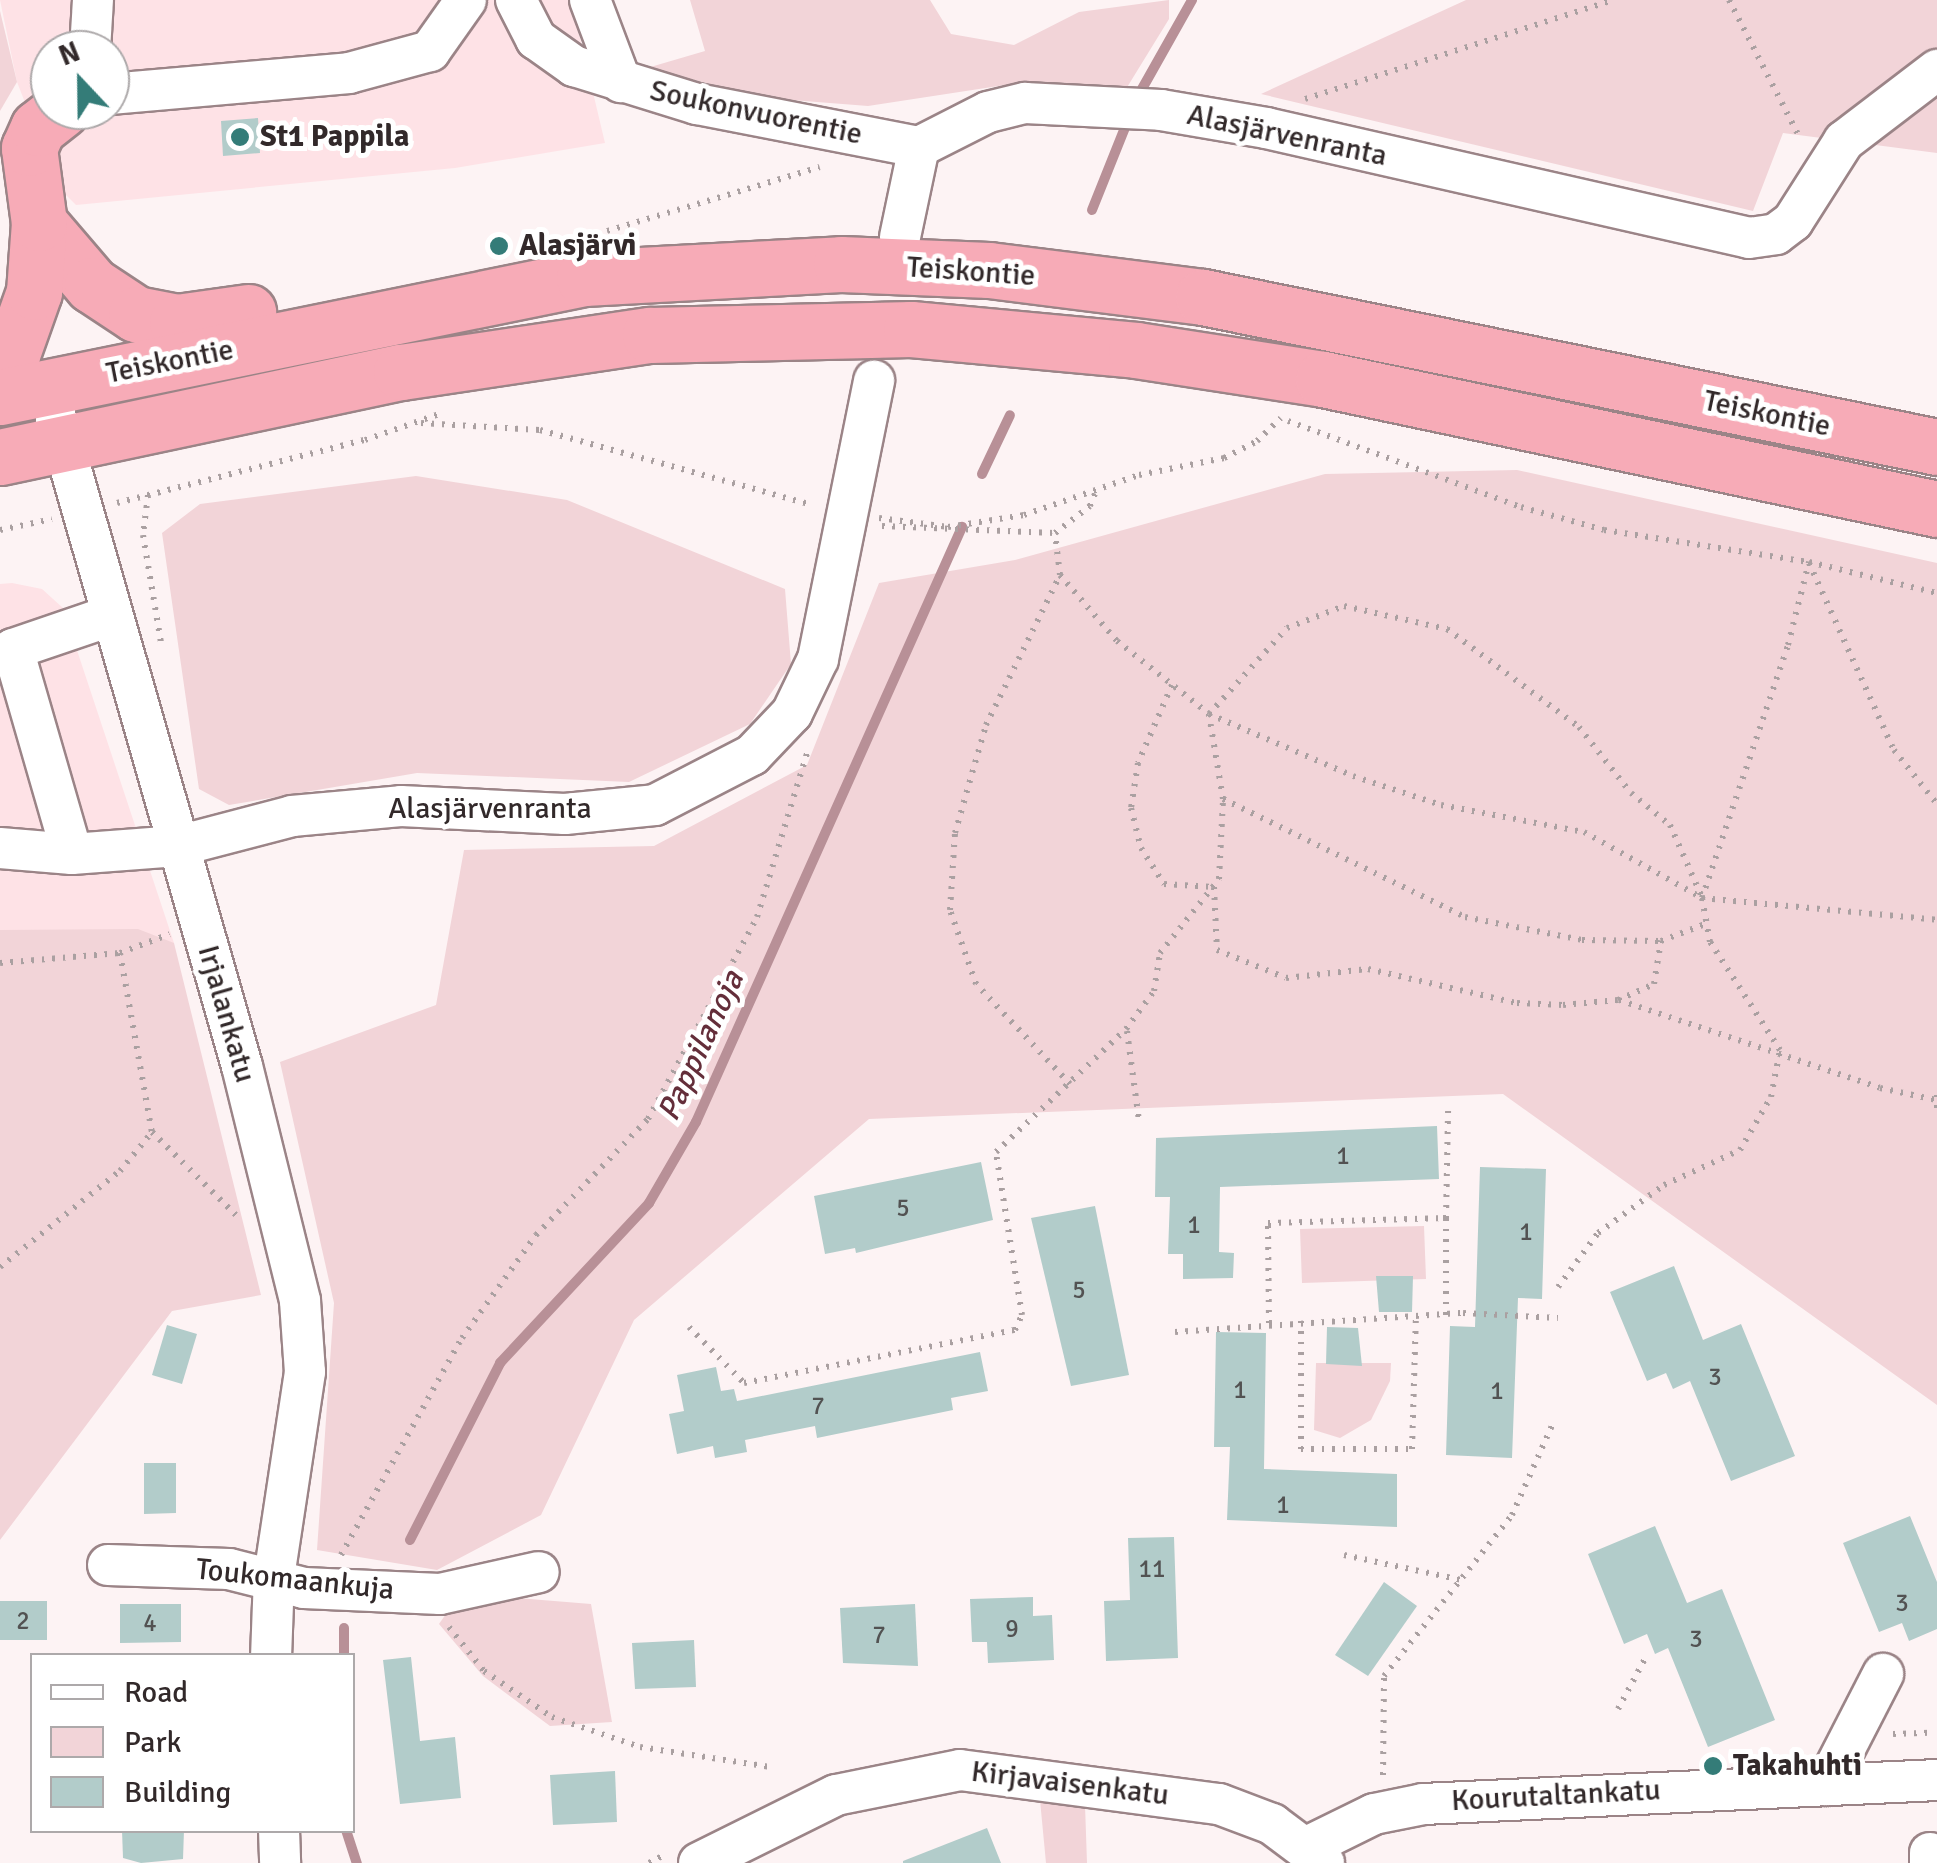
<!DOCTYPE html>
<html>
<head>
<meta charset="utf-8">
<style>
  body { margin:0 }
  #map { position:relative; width:1937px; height:1863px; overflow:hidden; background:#fdf3f4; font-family:Signika,sans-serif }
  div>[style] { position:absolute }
  .built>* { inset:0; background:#fee2e6 }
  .green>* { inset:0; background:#f2d4d8 }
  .stream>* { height:10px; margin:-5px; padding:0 5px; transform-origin:5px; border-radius:5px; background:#b89097 }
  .building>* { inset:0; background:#b2ccca }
  .path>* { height:6px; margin-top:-3px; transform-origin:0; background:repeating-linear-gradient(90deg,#aaa0a1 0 2.5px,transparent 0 10.5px) }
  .roads { filter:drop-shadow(2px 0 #9b8487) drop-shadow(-2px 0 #9b8487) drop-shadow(0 2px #9b8487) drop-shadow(0 -2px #9b8487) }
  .minor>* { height:40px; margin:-20px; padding:0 20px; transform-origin:20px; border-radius:20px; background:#fff }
  .highway>* { height:55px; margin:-27.5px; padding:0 27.5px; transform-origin:27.5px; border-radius:27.5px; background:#f7abb7 }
  .dots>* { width:28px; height:28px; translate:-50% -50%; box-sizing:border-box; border:5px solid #fff; border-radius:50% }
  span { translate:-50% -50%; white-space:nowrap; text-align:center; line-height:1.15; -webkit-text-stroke:10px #fff; paint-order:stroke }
  .number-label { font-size:25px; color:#525252 }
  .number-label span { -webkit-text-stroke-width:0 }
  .street-label { font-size:30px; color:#32292a }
  .poi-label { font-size:30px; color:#32292a; font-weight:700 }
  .left { translate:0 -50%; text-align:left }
  .water-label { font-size:32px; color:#642e3a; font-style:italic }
  .legend { position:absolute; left:30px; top:1653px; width:325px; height:180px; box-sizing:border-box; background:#fff; border:2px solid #ada9aa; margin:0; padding:12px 18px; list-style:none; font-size:30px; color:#32292a }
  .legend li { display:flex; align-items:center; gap:20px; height:50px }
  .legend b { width:50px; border:2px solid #ada9aa }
  .north { position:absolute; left:30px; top:30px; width:100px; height:100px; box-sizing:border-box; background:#fff; border:2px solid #ada9aa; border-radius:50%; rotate:338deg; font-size:28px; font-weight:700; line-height:40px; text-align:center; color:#32292a }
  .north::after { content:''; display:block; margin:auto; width:35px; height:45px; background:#347c78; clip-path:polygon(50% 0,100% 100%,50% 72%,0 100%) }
</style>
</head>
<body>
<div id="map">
  <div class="built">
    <i style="clip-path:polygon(evenodd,0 0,571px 0,605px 143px,455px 168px,76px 205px,58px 187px,17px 82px,0 0,50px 50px,110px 50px,110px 110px,50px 110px,50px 50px)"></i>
    <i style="clip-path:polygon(12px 583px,42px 589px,63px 608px,174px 943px,120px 953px,108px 934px,0 930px,0 584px)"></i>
  </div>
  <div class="green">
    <i style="clip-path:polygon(690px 0,930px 0,951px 34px,1014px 45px,1079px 12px,1169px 0,1169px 19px,1126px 89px,1005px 85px,868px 106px,766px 98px,647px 68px,705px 51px)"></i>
    <i style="clip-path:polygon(1466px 0,1937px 0,1937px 153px,1783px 133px,1753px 211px,1261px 94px)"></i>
    <i style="clip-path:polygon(0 11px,17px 82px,0 111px)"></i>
    <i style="clip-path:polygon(1517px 470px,1937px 563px,1937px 1405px,1503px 1094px,869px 1119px,634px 1320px,541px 1515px,437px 1570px,317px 1550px,334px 1303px,280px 1062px,436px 1005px,464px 850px,654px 846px,807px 765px,879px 583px,1015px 560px,1325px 474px)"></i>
    <i style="clip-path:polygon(416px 476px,567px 500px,785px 589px,791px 664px,750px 724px,629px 782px,417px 773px,229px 805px,199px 789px,162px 533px,200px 504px)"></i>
    <i style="clip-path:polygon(138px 929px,174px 943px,261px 1295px,172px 1311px,0 1540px,0 930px)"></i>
    <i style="clip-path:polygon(1424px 1226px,1426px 1279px,1302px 1283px,1300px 1229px)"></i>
    <i style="clip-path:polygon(1316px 1363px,1391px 1363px,1390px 1381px,1371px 1420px,1340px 1438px,1314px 1430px)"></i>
    <i style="clip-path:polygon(506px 1597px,591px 1604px,612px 1722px,550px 1726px,483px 1676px,439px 1624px,446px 1614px)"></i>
    <i style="clip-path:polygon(1040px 1800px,1085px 1805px,1087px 1863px,1046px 1863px)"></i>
  </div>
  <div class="stream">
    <i style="left:1138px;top:96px;width:110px;rotate:-60.6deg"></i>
    <i style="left:1092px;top:210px;width:92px;rotate:-68.2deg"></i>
    <i style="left:982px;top:474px;width:65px;rotate:-64.6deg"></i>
    <i style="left:410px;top:1540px;width:199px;rotate:-63deg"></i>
    <i style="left:500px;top:1363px;width:219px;rotate:-47deg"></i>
    <i style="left:649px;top:1203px;width:94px;rotate:-59.9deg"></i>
    <i style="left:696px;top:1122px;width:652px;rotate:-65.91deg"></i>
    <i style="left:344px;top:1656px;width:28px;rotate:-90deg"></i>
    <i style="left:346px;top:1830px;width:35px;rotate:72deg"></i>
  </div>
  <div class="building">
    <i style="clip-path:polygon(258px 118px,260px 153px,223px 156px,221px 121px)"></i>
    <i style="clip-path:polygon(1437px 1126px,1439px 1179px,1220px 1187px,1219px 1252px,1234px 1253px,1233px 1278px,1183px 1279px,1183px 1254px,1168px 1254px,1170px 1197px,1155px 1197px,1156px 1138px)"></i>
    <i style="clip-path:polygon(981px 1162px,993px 1220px,856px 1253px,855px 1248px,825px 1254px,814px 1196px)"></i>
    <i style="clip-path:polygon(1480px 1167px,1546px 1169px,1542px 1299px,1518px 1298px,1512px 1458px,1446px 1455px,1450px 1326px,1475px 1327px)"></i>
    <i style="clip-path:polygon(1095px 1206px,1129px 1375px,1071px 1386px,1031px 1218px)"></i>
    <i style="clip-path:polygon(1674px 1266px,1703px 1340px,1741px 1324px,1795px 1456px,1731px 1481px,1690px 1381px,1673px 1389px,1666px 1373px,1647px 1381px,1610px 1292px)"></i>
    <i style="clip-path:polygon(1376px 1276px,1413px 1276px,1412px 1312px,1379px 1312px)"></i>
    <i style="clip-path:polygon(167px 1325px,197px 1334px,182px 1384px,152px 1375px)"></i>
    <i style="clip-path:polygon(1327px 1327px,1358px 1328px,1362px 1366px,1326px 1364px)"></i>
    <i style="clip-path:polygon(1216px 1332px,1266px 1333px,1264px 1469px,1397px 1474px,1397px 1527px,1227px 1520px,1230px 1447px,1214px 1447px)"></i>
    <i style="clip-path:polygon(980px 1352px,988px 1391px,951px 1398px,953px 1410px,817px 1438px,815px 1426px,745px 1440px,747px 1452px,715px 1458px,713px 1446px,677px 1454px,669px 1414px,684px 1411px,677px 1375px,716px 1367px,721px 1391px,734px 1389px,737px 1401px)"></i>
    <i style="clip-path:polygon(144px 1463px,176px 1463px,176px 1513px,144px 1514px)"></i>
    <i style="clip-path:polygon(1910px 1516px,1937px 1582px,1937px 1629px,1909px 1641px,1902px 1623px,1879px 1632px,1843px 1543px)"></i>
    <i style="clip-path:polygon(1655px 1526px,1687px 1603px,1722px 1589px,1775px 1720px,1708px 1747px,1668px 1648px,1655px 1654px,1647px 1634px,1624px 1644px,1588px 1554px)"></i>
    <i style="clip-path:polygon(1174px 1537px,1178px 1658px,1106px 1661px,1104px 1601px,1130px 1600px,1128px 1538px)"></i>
    <i style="clip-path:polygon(1384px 1582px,1417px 1606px,1368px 1676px,1335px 1655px)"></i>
    <i style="clip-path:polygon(1033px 1597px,1033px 1616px,1052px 1615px,1054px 1660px,988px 1663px,987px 1642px,972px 1642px,970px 1599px)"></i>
    <i style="clip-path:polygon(0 1601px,47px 1601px,47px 1640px,0 1640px)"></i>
    <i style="clip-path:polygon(120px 1604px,181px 1604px,181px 1642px,120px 1643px)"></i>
    <i style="clip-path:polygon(915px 1604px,918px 1666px,843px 1663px,840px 1608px)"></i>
    <i style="clip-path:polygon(694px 1640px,696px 1687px,635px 1689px,632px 1643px)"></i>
    <i style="clip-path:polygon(411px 1657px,420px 1741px,455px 1737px,461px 1798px,400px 1804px,383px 1660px)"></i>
    <i style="clip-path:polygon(615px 1771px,617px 1822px,553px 1825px,550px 1775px)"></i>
    <i style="clip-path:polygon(987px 1828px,1001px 1863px,903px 1863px,903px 1861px)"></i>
    <i style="clip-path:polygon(122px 1830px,184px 1830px,183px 1859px,141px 1863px,123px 1858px)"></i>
  </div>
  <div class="path">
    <i style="left:1729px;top:0;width:157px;rotate:62.8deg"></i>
    <i style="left:1305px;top:99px;width:324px;rotate:-17.8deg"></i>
    <i style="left:607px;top:231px;width:222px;rotate:-16.7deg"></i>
    <i style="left:486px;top:247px;width:29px;rotate:-6deg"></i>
    <i style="left:1288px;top:421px;width:248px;rotate:20.3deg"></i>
    <i style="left:1521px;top:507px;width:86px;rotate:15.5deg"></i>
    <i style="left:1604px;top:530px;width:207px;rotate:8.9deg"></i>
    <i style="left:1809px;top:562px;width:132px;rotate:13.6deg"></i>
    <i style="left:421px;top:423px;width:119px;rotate:3.4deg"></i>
    <i style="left:540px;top:430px;width:283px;rotate:15.4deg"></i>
    <i style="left:148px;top:495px;width:40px;rotate:97.1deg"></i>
    <i style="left:143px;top:535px;width:109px;rotate:80.5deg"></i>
    <i style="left:117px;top:503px;width:256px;rotate:-14.3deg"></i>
    <i style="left:365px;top:440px;width:82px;rotate:-19.3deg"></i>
    <i style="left:879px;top:518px;width:70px;rotate:7.4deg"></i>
    <i style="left:948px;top:527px;width:77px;rotate:-9deg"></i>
    <i style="left:1024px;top:515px;width:122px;rotate:-19.2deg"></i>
    <i style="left:1139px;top:475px;width:87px;rotate:-11.3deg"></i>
    <i style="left:1224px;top:458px;width:37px;rotate:-27deg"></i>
    <i style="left:1257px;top:441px;width:33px;rotate:-44deg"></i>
    <i style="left:882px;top:526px;width:173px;rotate:2.3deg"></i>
    <i style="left:0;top:530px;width:53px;rotate:-11.9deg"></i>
    <i style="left:1809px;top:563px;width:205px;rotate:65.6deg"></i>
    <i style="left:1894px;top:750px;width:69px;rotate:51.5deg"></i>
    <i style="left:1060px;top:575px;width:87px;rotate:49.2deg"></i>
    <i style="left:1117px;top:641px;width:117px;rotate:38.4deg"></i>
    <i style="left:1209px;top:714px;width:157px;rotate:23.3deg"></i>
    <i style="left:1353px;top:776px;width:93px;rotate:18.2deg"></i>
    <i style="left:1441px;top:805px;width:146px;rotate:10.7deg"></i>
    <i style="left:1584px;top:832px;width:135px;rotate:29.2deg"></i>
    <i style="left:1702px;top:898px;width:236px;rotate:5.3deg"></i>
    <i style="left:1172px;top:685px;width:85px;rotate:113.6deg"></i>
    <i style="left:1138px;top:763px;width:46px;rotate:98.8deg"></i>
    <i style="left:1131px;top:808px;width:41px;rotate:76deg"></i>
    <i style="left:1141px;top:848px;width:43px;rotate:57.4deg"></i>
    <i style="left:1164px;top:884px;width:50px;rotate:3.4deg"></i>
    <i style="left:1214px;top:887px;width:63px;rotate:87.3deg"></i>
    <i style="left:1217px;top:950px;width:74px;rotate:22.1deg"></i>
    <i style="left:1286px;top:978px;width:82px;rotate:-6.3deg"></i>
    <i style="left:1368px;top:969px;width:153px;rotate:12.9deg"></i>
    <i style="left:1517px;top:1003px;width:46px;rotate:2.5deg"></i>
    <i style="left:1563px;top:1005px;width:55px;rotate:-5.2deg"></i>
    <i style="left:1618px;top:1000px;width:39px;rotate:-24deg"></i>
    <i style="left:1654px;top:984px;width:44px;rotate:-80.8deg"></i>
    <i style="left:1661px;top:941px;width:47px;rotate:-21.1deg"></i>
    <i style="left:1209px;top:714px;width:116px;rotate:-47.8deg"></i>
    <i style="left:1287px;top:628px;width:61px;rotate:-21.1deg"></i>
    <i style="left:1344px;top:606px;width:106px;rotate:12.6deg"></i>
    <i style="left:1447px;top:629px;width:164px;rotate:36.6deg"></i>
    <i style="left:1579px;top:727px;width:84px;rotate:51.8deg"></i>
    <i style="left:1631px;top:793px;width:50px;rotate:39.4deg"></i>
    <i style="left:1670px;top:825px;width:77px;rotate:66.1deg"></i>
    <i style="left:1223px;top:799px;width:269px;rotate:26deg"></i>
    <i style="left:1465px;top:917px;width:119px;rotate:11.1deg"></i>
    <i style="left:1582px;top:940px;width:79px;rotate:0.7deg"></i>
    <i style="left:120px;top:953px;width:182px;rotate:79.9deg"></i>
    <i style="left:152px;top:1132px;width:125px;rotate:44.7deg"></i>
    <i style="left:0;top:963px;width:120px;rotate:-4.8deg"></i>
    <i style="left:120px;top:953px;width:53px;rotate:-20.8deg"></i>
    <i style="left:1619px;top:1000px;width:275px;rotate:18.6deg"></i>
    <i style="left:1880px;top:1088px;width:58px;rotate:11.9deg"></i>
    <i style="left:1127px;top:1031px;width:91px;rotate:82.4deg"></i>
    <i style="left:1070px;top:1084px;width:137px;rotate:-133.2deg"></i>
    <i style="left:976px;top:984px;width:78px;rotate:-109.4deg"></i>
    <i style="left:950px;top:910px;width:77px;rotate:-86.3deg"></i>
    <i style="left:955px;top:833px;width:112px;rotate:-74deg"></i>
    <i style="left:986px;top:725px;width:167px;rotate:-63.7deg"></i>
    <i style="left:1060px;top:575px;width:42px;rotate:-96.8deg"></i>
    <i style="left:1055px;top:533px;width:44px;rotate:-37.6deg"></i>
    <i style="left:1090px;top:506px;width:16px;rotate:-68deg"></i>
    <i style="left:1937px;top:1095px;width:17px;rotate:90deg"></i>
    <i style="left:1446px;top:1218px;width:107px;rotate:-88.9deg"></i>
    <i style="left:0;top:1267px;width:154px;rotate:-38.7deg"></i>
    <i style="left:120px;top:1171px;width:50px;rotate:-50.6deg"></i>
    <i style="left:1558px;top:1287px;width:67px;rotate:-53.5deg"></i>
    <i style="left:1598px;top:1233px;width:82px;rotate:-36deg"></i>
    <i style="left:1664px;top:1185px;width:84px;rotate:-24.7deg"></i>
    <i style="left:1740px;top:1150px;width:61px;rotate:-59.7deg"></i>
    <i style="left:1771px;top:1097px;width:48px;rotate:-79.2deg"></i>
    <i style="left:1780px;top:1050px;width:129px;rotate:-122.9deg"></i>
    <i style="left:1710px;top:942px;width:45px;rotate:-100.3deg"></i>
    <i style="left:1702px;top:898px;width:267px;rotate:-71.2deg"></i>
    <i style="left:1788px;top:645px;width:86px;rotate:-75.8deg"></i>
    <i style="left:1301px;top:1321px;width:128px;rotate:90deg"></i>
    <i style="left:1301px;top:1449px;width:111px"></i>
    <i style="left:1412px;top:1449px;width:132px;rotate:-88.3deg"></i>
    <i style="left:1269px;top:1323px;width:100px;rotate:-90.6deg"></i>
    <i style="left:1268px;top:1223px;width:178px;rotate:-1.6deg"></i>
    <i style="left:1446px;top:1218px;width:97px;rotate:90deg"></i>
    <i style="left:689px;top:1327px;width:78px;rotate:45.5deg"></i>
    <i style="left:744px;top:1383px;width:276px;rotate:-11.1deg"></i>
    <i style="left:1015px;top:1330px;width:17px;rotate:-65deg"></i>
    <i style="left:1022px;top:1315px;width:165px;rotate:-99.1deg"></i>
    <i style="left:996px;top:1152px;width:179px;rotate:-43.4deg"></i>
    <i style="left:1126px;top:1029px;width:47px;rotate:-53.6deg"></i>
    <i style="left:1154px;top:991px;width:38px;rotate:-81deg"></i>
    <i style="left:1160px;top:953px;width:95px;rotate:-51.4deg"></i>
    <i style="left:1219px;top:879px;width:80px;rotate:-87.1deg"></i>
    <i style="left:1223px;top:799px;width:86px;rotate:-99.4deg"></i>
    <i style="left:1175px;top:1332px;width:289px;rotate:-3.8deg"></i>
    <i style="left:1463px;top:1313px;width:95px;rotate:3deg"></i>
    <i style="left:341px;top:1555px;width:248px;rotate:-60.9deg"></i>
    <i style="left:462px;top:1338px;width:127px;rotate:-54.3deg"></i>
    <i style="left:536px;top:1235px;width:161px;rotate:-46deg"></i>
    <i style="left:648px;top:1119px;width:230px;rotate:-61.6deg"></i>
    <i style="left:757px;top:917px;width:171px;rotate:-73deg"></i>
    <i style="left:1344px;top:1555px;width:121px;rotate:12deg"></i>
    <i style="left:449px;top:1627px;width:56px;rotate:51.5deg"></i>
    <i style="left:484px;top:1671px;width:82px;rotate:34.1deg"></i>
    <i style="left:552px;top:1717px;width:93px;rotate:18.8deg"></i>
    <i style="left:640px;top:1747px;width:132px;rotate:8.7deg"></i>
    <i style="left:1618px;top:1709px;width:61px;rotate:-61.8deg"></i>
    <i style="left:1893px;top:1734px;width:36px;rotate:-2deg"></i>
    <i style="left:1383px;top:1775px;width:99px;rotate:-89.4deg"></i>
    <i style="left:1384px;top:1676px;width:206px;rotate:-51.5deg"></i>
    <i style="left:1512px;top:1515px;width:103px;rotate:-65.9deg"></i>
    <i style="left:649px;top:1863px;width:19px;rotate:-28deg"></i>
  </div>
  <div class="roads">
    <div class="minor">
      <i style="left:516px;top:0;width:44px;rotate:62.9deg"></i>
      <i style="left:536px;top:39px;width:47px;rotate:35.4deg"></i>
      <i style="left:574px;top:66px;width:129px;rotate:17.2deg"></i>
      <i style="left:697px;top:104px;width:226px;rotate:11deg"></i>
      <i style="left:590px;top:0;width:88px;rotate:69.3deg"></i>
      <i style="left:90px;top:50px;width:50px;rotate:-86.6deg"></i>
      <i style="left:110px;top:94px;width:240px;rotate:-5deg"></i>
      <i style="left:349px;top:73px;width:84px;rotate:-15.2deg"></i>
      <i style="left:430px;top:51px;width:62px;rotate:-54.8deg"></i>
      <i style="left:900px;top:237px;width:92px;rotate:-78.1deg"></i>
      <i style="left:919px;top:147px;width:77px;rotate:-26.9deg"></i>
      <i style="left:988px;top:112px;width:38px;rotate:-14deg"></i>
      <i style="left:1025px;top:103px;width:136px;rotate:2.9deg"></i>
      <i style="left:1161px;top:110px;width:107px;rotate:9.7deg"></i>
      <i style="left:1266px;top:128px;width:495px;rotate:12.8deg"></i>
      <i style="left:1749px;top:238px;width:27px;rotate:-8deg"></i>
      <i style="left:1776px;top:234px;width:21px;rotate:-37deg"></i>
      <i style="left:1793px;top:221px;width:95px;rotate:-57.5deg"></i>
      <i style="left:1844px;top:141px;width:117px;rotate:-37.4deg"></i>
      <i style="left:47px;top:386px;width:707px;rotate:74deg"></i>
      <i style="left:242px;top:1066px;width:242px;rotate:76.1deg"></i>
      <i style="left:300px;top:1301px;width:71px;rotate:86deg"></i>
      <i style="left:305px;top:1372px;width:206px;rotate:98.6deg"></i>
      <i style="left:274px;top:1576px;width:80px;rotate:92.1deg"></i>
      <i style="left:110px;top:616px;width:102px;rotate:161.2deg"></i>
      <i style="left:13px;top:649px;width:213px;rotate:73.9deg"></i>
      <i style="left:72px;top:854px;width:106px;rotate:-4.3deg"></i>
      <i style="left:178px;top:846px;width:118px;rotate:-14.7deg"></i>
      <i style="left:292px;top:816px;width:109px;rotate:-5.2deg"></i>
      <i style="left:401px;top:806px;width:164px;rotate:2.8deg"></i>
      <i style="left:565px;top:814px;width:90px;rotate:-5.7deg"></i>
      <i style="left:655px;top:805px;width:109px;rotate:-27.3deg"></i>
      <i style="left:752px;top:755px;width:58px;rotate:-46.4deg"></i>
      <i style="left:792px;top:713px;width:60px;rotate:-64.3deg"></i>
      <i style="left:818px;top:659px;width:284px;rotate:-78.6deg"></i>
      <i style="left:0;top:848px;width:72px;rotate:4.8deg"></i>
      <i style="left:108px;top:1565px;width:121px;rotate:1.9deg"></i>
      <i style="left:229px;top:1569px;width:77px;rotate:14.2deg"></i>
      <i style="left:304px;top:1588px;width:136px;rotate:2.5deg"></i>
      <i style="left:440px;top:1594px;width:101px;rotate:-12.5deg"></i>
      <i style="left:1826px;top:1785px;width:125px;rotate:-62.8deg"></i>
      <i style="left:279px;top:1830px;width:33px;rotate:88deg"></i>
      <i style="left:1307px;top:1847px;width:75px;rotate:-26.2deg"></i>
      <i style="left:1374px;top:1814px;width:50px;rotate:-11.5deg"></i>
      <i style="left:1423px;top:1804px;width:515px;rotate:-2.67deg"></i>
      <i style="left:1930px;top:1853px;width:10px;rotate:90deg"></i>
      <i style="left:699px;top:1863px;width:153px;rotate:-26.4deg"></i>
      <i style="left:836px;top:1795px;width:126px;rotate:-11.4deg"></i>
      <i style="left:960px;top:1770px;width:261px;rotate:7.5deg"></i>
      <i style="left:1219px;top:1804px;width:57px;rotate:20.7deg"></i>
      <i style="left:1272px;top:1824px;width:65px;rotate:36.9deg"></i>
    </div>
    <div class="highway">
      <i style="left:39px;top:223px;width:82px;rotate:49.5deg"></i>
      <i style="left:92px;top:285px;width:53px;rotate:33.4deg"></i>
      <i style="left:136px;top:314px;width:42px;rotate:11deg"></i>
      <i style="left:177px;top:322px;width:72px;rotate:-8deg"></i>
      <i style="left:0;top:364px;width:16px;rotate:-40deg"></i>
      <i style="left:12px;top:354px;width:66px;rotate:-70.5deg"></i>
      <i style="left:34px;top:292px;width:69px;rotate:-85.9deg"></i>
      <i style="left:39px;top:223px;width:76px;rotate:-97.6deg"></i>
      <i style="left:29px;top:148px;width:22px;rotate:-66deg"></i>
      <i style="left:38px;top:128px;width:29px;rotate:-38deg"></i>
      <i style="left:0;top:397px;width:596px;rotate:-11.52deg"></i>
      <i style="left:584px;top:278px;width:257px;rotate:-3.1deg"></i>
      <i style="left:841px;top:264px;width:148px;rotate:2.3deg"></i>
      <i style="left:989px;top:270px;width:216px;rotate:7.2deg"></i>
      <i style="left:1203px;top:297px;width:749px;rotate:11.55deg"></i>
      <i style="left:0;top:457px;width:410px;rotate:-12deg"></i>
      <i style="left:401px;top:372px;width:252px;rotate:-8.5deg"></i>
      <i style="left:650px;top:335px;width:261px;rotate:-1.3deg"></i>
      <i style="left:911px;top:329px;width:226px;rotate:5.3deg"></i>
      <i style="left:1136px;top:350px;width:189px;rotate:8.8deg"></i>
      <i style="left:1323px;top:379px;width:628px;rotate:11.95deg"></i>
    </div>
  </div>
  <div class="dots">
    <i style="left:240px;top:137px;background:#347c78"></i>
    <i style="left:499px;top:246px;background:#347c78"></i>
    <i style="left:1713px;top:1766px;background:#347c78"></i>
  </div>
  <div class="number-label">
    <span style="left:1343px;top:1156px">1</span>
    <span style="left:903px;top:1208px">5</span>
    <span style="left:1194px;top:1225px">1</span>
    <span style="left:1526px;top:1232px">1</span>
    <span style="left:1079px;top:1290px">5</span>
    <span style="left:1715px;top:1377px">3</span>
    <span style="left:1240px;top:1390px">1</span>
    <span style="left:1497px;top:1391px">1</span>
    <span style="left:818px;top:1406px">7</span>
    <span style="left:1283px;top:1505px">1</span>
    <span style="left:1152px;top:1569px">11</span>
    <span style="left:1902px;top:1603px">3</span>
    <span style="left:23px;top:1621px">2</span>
    <span style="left:150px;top:1623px">4</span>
    <span style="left:1012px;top:1629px">9</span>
    <span style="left:879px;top:1635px">7</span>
    <span style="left:1696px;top:1639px">3</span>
  </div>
  <div class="street-label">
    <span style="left:756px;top:113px;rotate:12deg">Soukonvuorentie</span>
    <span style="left:1287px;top:136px;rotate:12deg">Alasjärvenranta</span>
    <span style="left:971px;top:272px;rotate:4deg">Teiskontie</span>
    <span style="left:170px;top:362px;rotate:-11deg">Teiskontie</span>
    <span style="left:1767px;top:414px;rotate:12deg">Teiskontie</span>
    <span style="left:490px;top:809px">Alasjärvenranta</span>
    <span style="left:226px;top:1014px;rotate:74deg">Irjalankatu</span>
    <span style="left:295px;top:1580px;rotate:6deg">Toukomaankuja</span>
    <span style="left:1070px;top:1784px;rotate:7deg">Kirjavaisenkatu</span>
    <span style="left:1556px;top:1796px;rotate:-3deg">Kourutaltankatu</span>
  </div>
  <div class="poi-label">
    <span class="left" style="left:260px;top:137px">St1 Pappila</span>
    <span class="left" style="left:519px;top:246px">Alasjärvi</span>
    <span class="left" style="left:1733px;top:1766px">Takahuhti</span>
  </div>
  <div class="water-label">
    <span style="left:701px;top:1046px;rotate:-65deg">Pappilanoja</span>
  </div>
  <ul class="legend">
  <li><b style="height:12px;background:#fff"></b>Road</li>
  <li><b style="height:28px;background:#f2d4d8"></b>Park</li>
  <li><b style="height:28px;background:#b2ccca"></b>Building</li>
  </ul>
  <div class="north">N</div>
</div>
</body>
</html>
